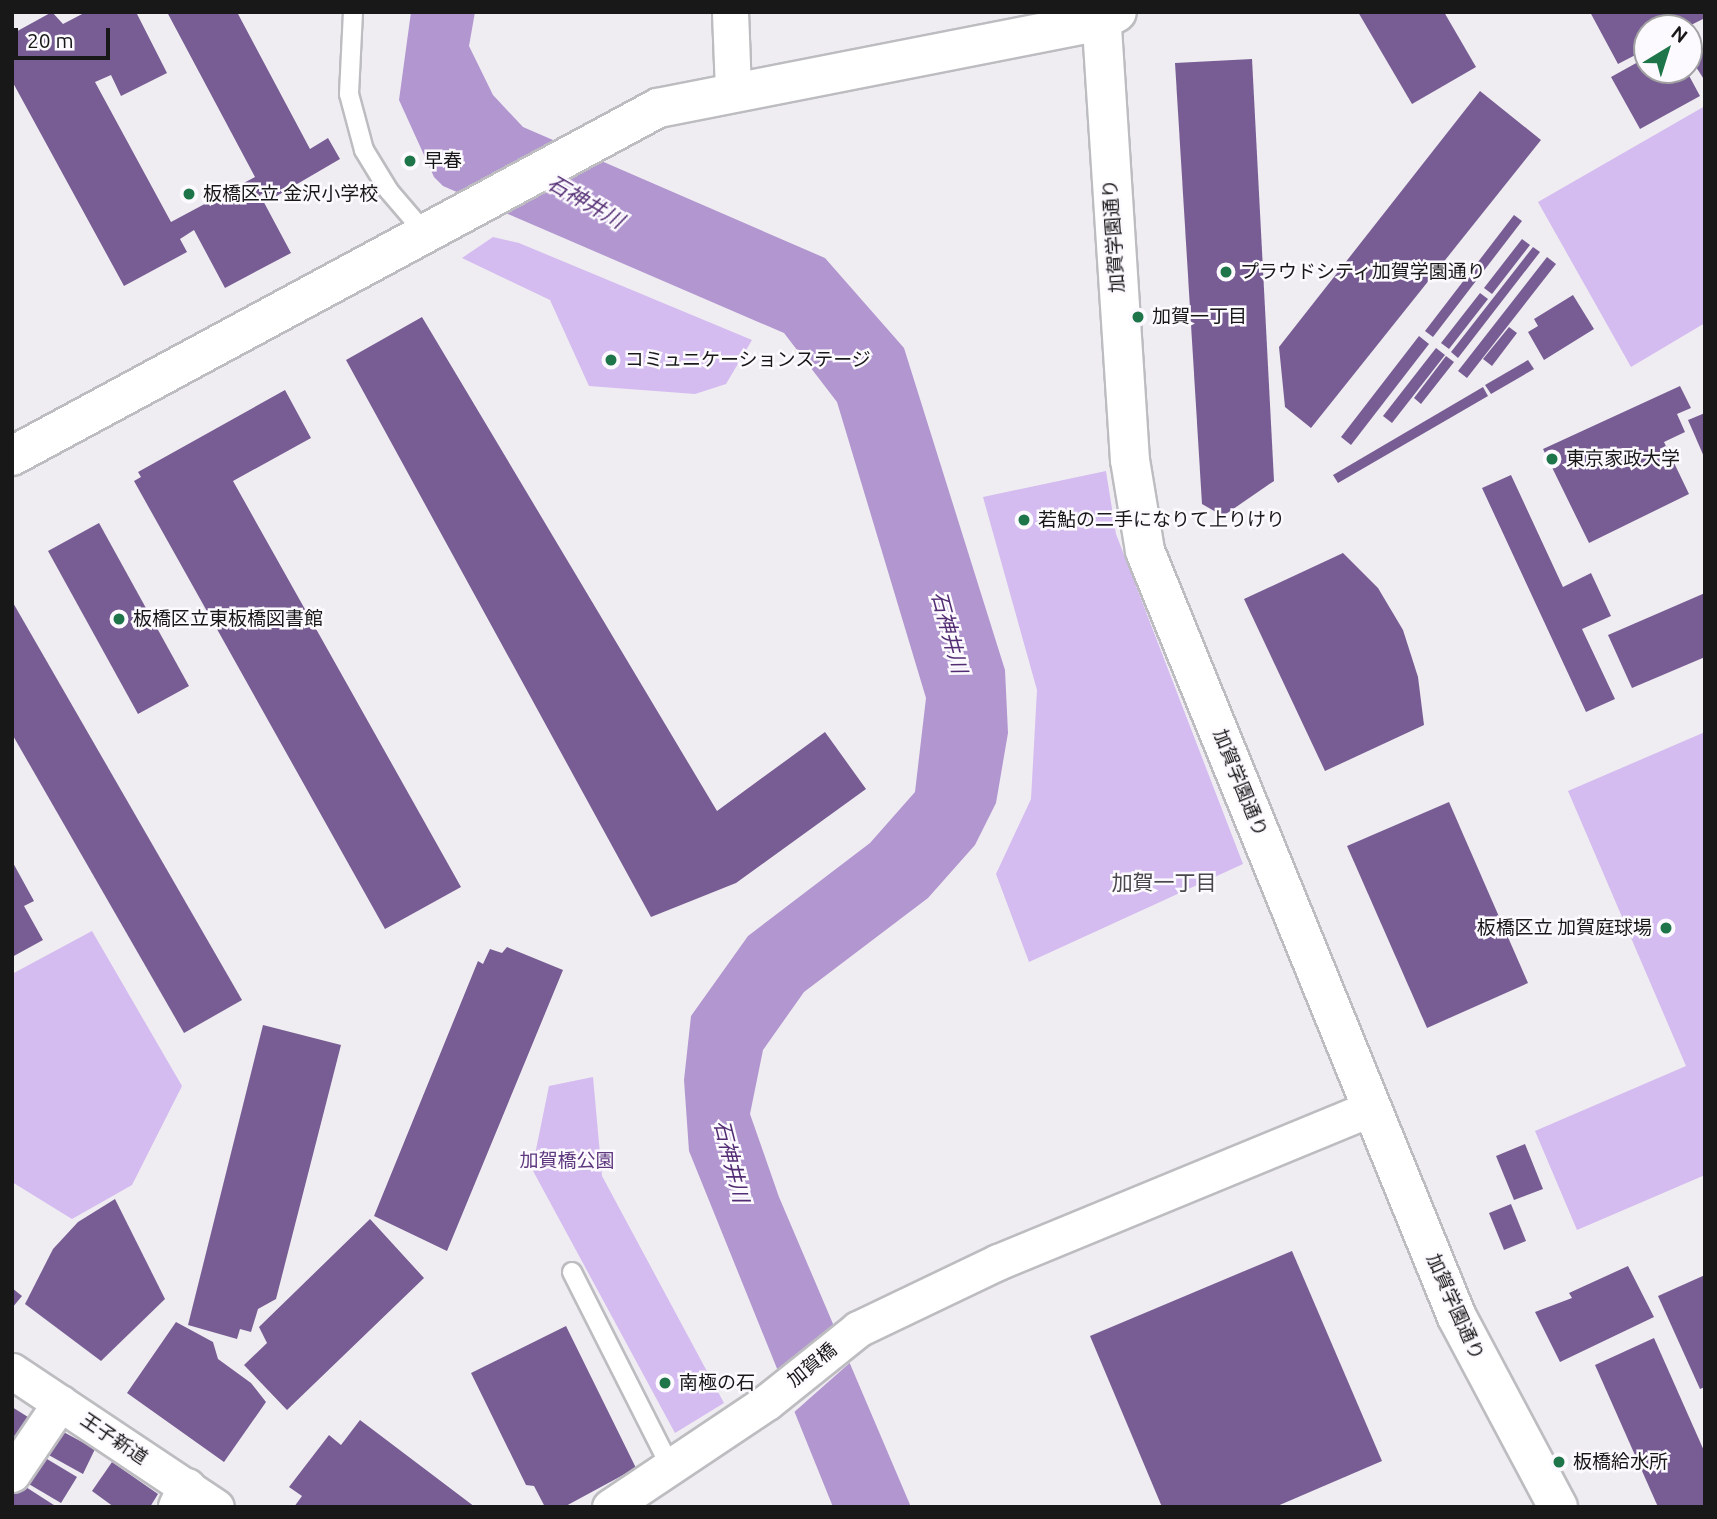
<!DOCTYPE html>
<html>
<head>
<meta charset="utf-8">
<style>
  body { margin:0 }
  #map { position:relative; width:1717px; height:1519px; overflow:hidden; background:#efedf1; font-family:Ubuntu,"Noto Sans JP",sans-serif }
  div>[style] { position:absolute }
  .green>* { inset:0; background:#d4bbf0 }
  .water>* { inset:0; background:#b296d0 }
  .pier>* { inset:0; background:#efedf1 }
  .building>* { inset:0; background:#785d94 }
  .roads { filter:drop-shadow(2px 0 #bdbcc0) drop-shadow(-2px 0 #bdbcc0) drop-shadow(0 2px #bdbcc0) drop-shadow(0 -2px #bdbcc0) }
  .service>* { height:18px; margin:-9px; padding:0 9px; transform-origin:9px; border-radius:9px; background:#fff }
  .minor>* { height:35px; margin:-17.5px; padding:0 17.5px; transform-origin:17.5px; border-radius:17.5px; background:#fff }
  .tertiary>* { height:38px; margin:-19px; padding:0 19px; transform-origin:19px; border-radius:19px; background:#fff }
  .dots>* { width:19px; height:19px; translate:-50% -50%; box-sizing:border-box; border:4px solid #fcfafe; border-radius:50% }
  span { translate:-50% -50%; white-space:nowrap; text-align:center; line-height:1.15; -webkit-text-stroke:5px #fcfafe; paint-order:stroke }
  .poi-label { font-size:19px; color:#191819 }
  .left { translate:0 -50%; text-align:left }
  .right { translate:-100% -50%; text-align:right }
  .street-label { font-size:19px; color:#191819 }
  .park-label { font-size:19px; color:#5e387f }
  .water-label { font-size:21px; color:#532d73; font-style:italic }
  .neighbourhood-label { font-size:21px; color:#4a484c }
  .frame { position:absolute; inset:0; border:14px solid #191819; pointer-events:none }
  .north { position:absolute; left:1633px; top:14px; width:70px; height:70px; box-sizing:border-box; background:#fcfafe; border:2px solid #a1a0a2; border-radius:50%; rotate:38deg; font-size:19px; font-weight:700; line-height:28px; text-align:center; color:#191819 }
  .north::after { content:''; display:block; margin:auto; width:24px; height:32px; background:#1d7549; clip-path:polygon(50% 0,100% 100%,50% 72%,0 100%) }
  .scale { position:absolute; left:14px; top:28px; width:96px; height:32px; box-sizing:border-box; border:4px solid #191819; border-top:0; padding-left:9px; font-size:21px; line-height:24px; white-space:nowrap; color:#191819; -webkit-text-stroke:5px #fcfafe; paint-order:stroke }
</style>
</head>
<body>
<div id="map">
  <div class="green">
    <i style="clip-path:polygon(1705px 106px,1705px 323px,1631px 367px,1538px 202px)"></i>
    <i style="clip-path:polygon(493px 237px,519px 243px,752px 340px,726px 384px,695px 394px,589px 386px,550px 300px,462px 258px)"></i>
    <i style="clip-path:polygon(1106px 471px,1116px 534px,1243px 864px,1029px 962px,996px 874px,1031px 799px,1037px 690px,983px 497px)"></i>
    <i style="clip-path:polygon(1705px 732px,1705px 1175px,1577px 1230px,1535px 1131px,1686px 1066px,1568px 791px)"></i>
    <i style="clip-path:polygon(92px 931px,182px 1086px,132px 1185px,72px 1219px,12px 1182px,12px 974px)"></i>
    <i style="clip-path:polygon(593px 1077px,602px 1176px,724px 1403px,675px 1433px,532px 1169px,549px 1086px)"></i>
  </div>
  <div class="water">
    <i style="clip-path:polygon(411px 12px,475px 12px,469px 46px,493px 95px,523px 127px,825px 258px,904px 348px,1005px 670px,1008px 733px,996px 803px,975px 845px,928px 898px,804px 992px,763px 1050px,750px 1114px,779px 1197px,911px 1507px,833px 1507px,689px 1151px,684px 1080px,691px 1016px,748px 936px,870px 843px,915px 792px,926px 698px,837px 402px,784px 333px,443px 186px,434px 177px,399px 100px)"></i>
  </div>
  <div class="pier">
    <i style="clip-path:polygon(837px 1323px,853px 1360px,792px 1414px,776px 1372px)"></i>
  </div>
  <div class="building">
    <i style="clip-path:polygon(52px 12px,63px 24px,86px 12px,136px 12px,167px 73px,121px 96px,111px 75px,95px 82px,171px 222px,255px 177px,167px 12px,237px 12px,310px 149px,328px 138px,340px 159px,268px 201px,264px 193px,260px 195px,291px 253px,225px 288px,194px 230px,180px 239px,187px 252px,124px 286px,12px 81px,12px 34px)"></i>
    <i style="clip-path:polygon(1358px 12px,1444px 12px,1476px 67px,1412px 104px)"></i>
    <i style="clip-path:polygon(1590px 12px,1705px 12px,1705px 18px,1685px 28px,1647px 28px,1647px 49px,1618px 64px)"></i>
    <i style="clip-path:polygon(1705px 46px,1705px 81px,1689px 56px)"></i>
    <i style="clip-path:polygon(1647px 57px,1647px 70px,1686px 70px,1700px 96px,1640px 129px,1611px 77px)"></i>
    <i style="clip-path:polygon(1252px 59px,1274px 481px,1223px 516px,1202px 504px,1175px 63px)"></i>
    <i style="clip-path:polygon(1480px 91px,1541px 140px,1311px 428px,1285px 407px,1279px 347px)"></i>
    <i style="clip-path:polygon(1514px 215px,1522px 221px,1433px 337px,1425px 331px)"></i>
    <i style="clip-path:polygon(1522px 239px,1530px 245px,1492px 294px,1484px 288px)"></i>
    <i style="clip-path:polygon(1533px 247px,1540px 252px,1458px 358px,1451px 352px)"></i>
    <i style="clip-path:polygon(1547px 257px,1556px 264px,1467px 378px,1458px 371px)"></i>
    <i style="clip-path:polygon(1480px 293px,1488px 299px,1449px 349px,1441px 343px)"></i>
    <i style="clip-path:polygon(1573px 295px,1594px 329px,1544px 360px,1528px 332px,1538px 326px,1534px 319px)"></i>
    <i style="clip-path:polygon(422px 317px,717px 811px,825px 732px,866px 789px,736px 883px,651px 917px,346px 360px)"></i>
    <i style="clip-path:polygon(1509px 327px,1517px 333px,1492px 366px,1483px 359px)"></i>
    <i style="clip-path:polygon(1419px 336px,1429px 344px,1351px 445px,1341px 437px)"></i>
    <i style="clip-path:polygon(1436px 348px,1445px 355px,1392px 423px,1383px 416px)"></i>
    <i style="clip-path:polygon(1446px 356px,1454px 362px,1421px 404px,1414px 398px)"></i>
    <i style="clip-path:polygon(1528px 360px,1534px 369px,1491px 394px,1485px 385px)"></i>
    <i style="clip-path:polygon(1680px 386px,1691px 408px,1677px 414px,1685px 432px,1664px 442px,1689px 494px,1589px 543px,1543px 449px)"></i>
    <i style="clip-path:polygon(1483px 387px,1488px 396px,1338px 483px,1333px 475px)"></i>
    <i style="clip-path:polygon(285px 390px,311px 438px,233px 481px,461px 887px,385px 929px,134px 481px,141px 477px,138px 472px)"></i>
    <i style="clip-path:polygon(1705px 413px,1705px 459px,1688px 420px)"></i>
    <i style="clip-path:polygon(1511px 475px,1563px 587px,1591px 573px,1611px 616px,1582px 629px,1615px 699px,1586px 712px,1482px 488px)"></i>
    <i style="clip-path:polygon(99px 523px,189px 686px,138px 714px,48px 551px)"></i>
    <i style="clip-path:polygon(1343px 553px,1378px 588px,1403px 630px,1418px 677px,1424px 725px,1325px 771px,1244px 599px)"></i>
    <i style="clip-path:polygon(1705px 593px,1705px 657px,1632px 688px,1608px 635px)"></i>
    <i style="clip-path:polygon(12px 601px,242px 1000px,184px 1033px,12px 734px)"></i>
    <i style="clip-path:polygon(1449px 802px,1528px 983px,1427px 1028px,1347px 846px)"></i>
    <i style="clip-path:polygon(12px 861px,34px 901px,24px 906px,43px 940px,12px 957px)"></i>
    <i style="clip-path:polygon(507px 947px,563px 970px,447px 1251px,374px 1216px,478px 961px,483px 964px,490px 949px,502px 953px)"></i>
    <i style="clip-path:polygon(263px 1025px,341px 1045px,276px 1299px,258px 1309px,251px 1332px,240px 1329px,237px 1339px,188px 1325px)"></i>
    <i style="clip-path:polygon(1525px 1144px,1543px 1189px,1514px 1200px,1496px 1156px)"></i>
    <i style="clip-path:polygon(115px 1199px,165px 1299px,101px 1361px,25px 1304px,53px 1249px,78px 1222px)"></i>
    <i style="clip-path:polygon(1511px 1204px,1526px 1241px,1504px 1250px,1489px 1213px)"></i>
    <i style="clip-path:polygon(370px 1219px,424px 1278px,287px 1410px,244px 1365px,267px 1343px,259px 1327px)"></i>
    <i style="clip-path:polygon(1292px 1251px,1382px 1461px,1275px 1507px,1162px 1507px,1090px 1336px)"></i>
    <i style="clip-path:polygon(1628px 1266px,1654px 1317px,1560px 1362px,1535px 1312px,1572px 1298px,1569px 1293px)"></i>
    <i style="clip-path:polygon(1705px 1275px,1705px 1387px,1700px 1389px,1658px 1296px)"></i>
    <i style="clip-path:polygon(12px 1288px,22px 1296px,12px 1308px)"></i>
    <i style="clip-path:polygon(176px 1322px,213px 1342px,218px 1359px,251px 1383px,266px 1402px,224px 1462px,127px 1393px)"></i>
    <i style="clip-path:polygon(566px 1326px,636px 1468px,564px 1507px,545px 1507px,534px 1486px,526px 1485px,471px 1373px)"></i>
    <i style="clip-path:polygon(1654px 1338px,1705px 1453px,1705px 1507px,1658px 1507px,1595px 1365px)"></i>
    <i style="clip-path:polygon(12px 1407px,28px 1417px,12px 1446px)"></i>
    <i style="clip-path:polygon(360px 1420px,475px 1507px,294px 1507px,302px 1496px,289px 1487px,329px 1435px,341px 1445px)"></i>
    <i style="clip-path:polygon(58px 1429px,95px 1449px,83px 1474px,45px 1453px)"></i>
    <i style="clip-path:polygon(37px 1453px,77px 1477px,61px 1503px,22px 1480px)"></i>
    <i style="clip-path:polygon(112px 1462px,158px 1494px,150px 1507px,114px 1507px,92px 1491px)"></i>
    <i style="clip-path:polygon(18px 1482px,57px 1507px,12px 1507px,12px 1490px)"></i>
  </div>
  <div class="roads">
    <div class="service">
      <i style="left:353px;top:12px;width:82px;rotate:92.8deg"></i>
      <i style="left:349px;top:94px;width:58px;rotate:75deg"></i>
      <i style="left:364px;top:150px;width:48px;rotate:58.6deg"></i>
      <i style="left:389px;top:191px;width:55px;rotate:49.4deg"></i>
      <i style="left:572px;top:1272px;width:215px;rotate:63.2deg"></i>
    </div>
    <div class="minor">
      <i style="left:730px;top:12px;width:79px;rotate:87.8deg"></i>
      <i style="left:12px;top:1371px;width:245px;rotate:33.7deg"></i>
      <i style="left:12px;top:1474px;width:86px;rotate:-55.9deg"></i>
      <i style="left:610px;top:1507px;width:189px;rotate:-33.8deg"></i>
      <i style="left:767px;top:1402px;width:117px;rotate:-38.7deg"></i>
      <i style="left:858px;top:1329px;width:155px;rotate:-25.6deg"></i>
      <i style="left:998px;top:1262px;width:404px;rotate:-22.4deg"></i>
    </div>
    <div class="tertiary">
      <i style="left:1101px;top:12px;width:449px;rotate:86.3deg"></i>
      <i style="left:1130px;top:460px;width:92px;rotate:80.6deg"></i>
      <i style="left:1145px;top:551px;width:827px;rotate:67.84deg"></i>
      <i style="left:1457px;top:1317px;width:215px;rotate:62deg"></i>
      <i style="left:12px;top:456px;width:734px;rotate:-28.31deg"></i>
      <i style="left:658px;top:108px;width:451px;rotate:-11.1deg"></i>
      <i style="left:1101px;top:21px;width:18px;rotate:-29deg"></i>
      <i style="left:178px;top:1507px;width:21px;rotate:-65deg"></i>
    </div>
  </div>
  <div class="dots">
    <i style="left:410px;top:161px;background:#1d7549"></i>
    <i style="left:189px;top:194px;background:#1d7549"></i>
    <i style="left:1226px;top:272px;background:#1d7549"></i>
    <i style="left:1138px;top:317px;background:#1d7549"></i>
    <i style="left:611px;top:360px;background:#1d7549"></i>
    <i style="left:1552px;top:459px;background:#1d7549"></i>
    <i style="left:1024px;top:520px;background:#1d7549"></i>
    <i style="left:119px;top:619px;background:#1d7549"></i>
    <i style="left:1666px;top:928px;background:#1d7549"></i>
    <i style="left:665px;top:1383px;background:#1d7549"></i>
    <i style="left:1559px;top:1462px;background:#1d7549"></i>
  </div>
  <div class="poi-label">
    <span class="left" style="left:424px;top:161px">早春</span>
    <span class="left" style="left:203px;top:194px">板橋区立 金沢小学校</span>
    <span class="left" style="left:1240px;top:272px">プラウドシティ加賀学園通り</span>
    <span class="left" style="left:1152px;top:317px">加賀一丁目</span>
    <span class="left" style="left:625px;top:360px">コミュニケーションステージ</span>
    <span class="left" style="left:1566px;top:459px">東京家政大学</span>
    <span class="left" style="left:1038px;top:520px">若鮎の二手になりて上りけり</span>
    <span class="left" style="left:133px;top:619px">板橋区立東板橋図書館</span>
    <span class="right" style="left:1652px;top:928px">板橋区立 加賀庭球場</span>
    <span class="left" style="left:679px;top:1383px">南極の石</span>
    <span class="left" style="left:1573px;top:1462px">板橋給水所</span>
  </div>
  <div class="street-label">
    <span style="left:1114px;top:236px;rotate:-94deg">加賀学園通り</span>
    <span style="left:1240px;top:783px;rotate:68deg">加賀学園通り</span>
    <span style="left:1455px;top:1307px;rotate:66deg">加賀学園通り</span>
    <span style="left:812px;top:1365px;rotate:-39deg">加賀橋</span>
    <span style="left:114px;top:1439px;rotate:34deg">王子新道</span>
  </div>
  <div class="park-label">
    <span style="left:567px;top:1161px">加賀橋公園</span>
  </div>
  <div class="water-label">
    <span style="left:586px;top:201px;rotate:30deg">石神井川</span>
    <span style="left:950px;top:632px;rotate:75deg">石神井川</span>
    <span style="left:732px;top:1161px;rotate:76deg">石神井川</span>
  </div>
  <div class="neighbourhood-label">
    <span style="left:1164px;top:882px">加賀一丁目</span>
  </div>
  <div class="frame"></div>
  <div class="north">N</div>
  <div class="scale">20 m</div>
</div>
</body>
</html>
